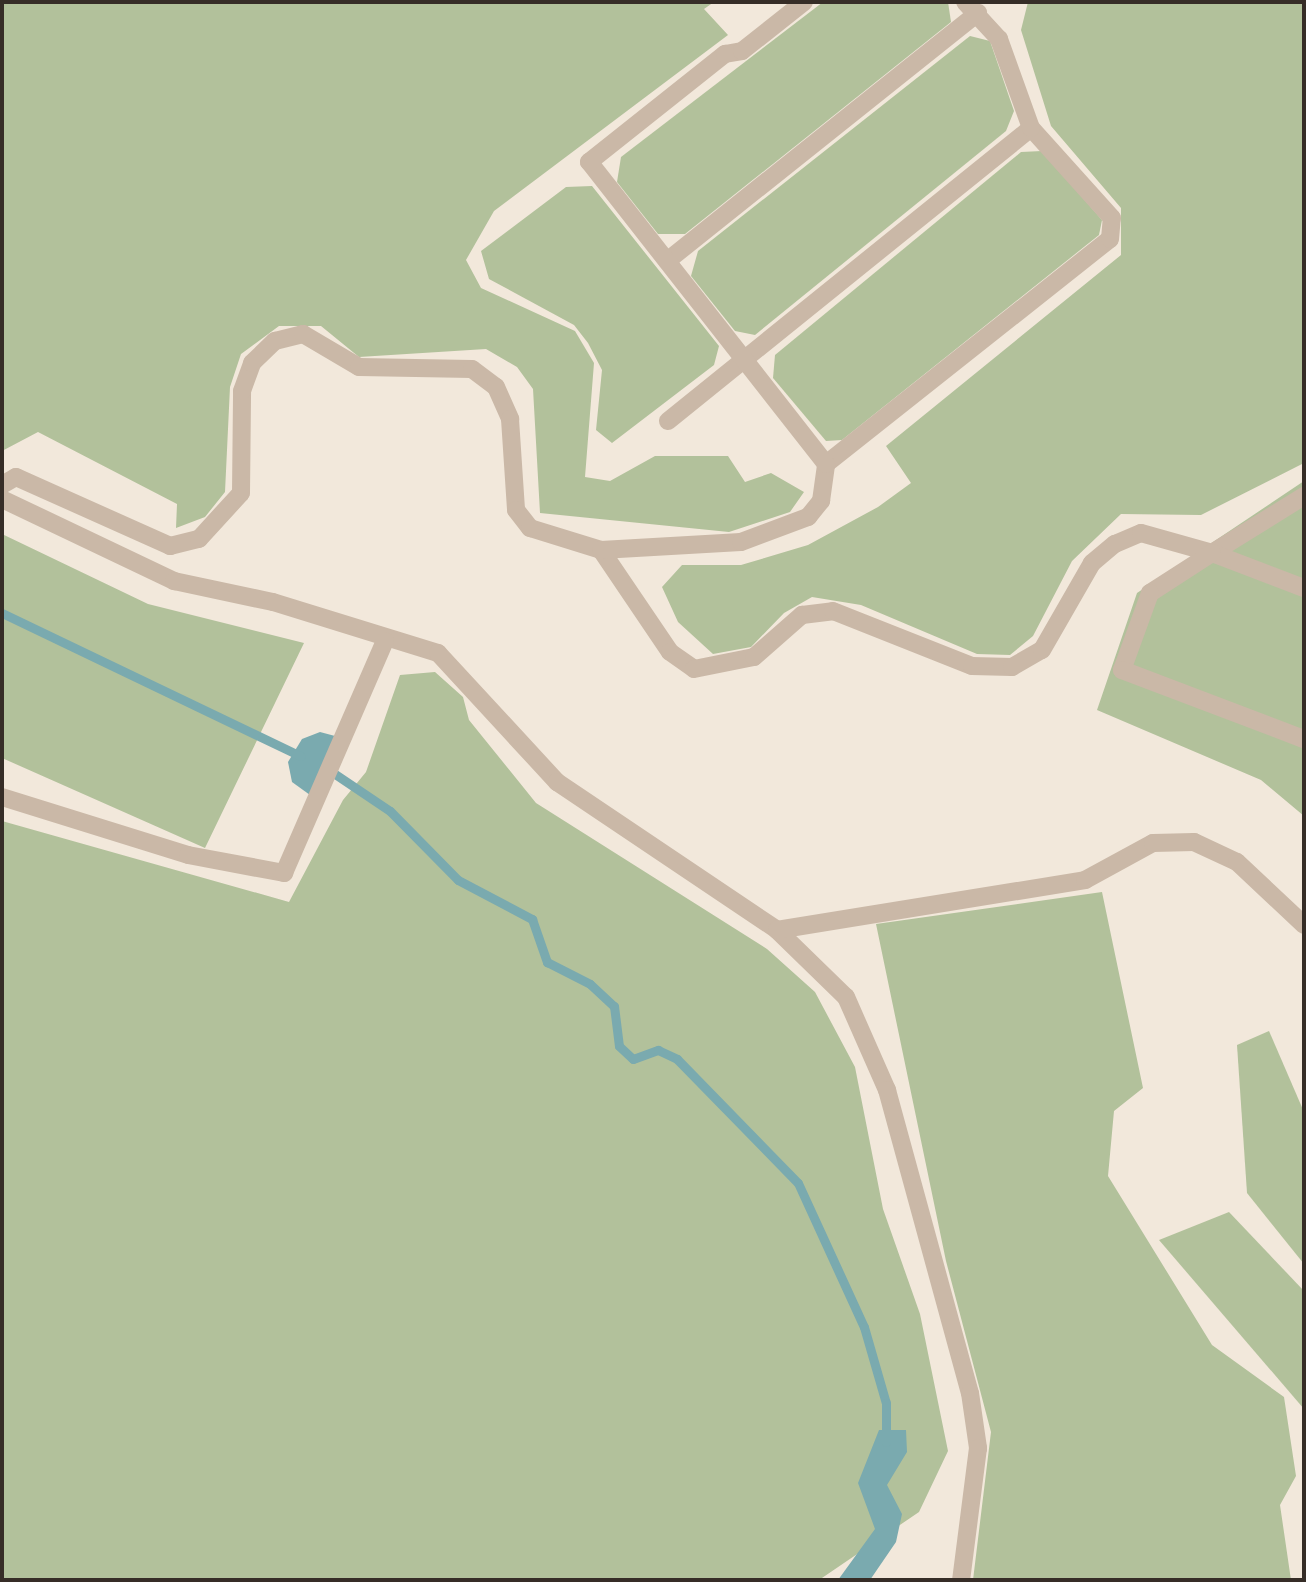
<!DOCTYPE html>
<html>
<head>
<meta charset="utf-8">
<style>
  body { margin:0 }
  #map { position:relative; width:1306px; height:1582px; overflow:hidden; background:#f2e8db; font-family:Roboto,sans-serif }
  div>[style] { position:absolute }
  .green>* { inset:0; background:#b2c19b }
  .water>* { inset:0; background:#7aaaaf }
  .stream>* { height:9px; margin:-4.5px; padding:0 4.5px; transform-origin:4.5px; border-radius:4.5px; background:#7aaaaf }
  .minor>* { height:18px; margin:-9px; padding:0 9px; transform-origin:9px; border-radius:9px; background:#cab8a7 }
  span { translate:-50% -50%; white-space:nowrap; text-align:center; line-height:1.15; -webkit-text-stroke:5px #f9f2e7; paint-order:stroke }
  .frame { position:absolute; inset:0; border:4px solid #362d27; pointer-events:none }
</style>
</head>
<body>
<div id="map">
  <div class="green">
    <i style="clip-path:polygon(2px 2px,714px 2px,704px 9px,728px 35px,494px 211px,466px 260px,481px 288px,575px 331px,594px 363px,585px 477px,610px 481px,655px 456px,728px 456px,745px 482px,771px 473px,804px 492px,790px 512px,729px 532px,540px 513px,533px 389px,517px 367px,486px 349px,359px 357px,321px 326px,279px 326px,241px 354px,230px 387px,225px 492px,205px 517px,176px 528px,177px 504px,38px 432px,2px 451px)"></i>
    <i style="clip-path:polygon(823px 2px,948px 2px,951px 22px,685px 234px,658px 234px,617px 182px,621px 157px)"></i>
    <i style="clip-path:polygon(1028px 2px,1304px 2px,1304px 463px,1201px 515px,1121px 514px,1072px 561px,1033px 636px,1010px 655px,977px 654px,861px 605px,812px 597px,784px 613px,751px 647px,713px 654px,678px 622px,662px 587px,682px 565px,741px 565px,808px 545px,878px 507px,911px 483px,886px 446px,1121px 255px,1121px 208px,1051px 126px,1021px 30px)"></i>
    <i style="clip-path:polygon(970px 36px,990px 41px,1014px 111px,1006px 131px,755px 335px,735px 331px,691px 276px,698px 251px)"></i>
    <i style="clip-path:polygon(1042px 151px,1102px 220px,1099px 235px,842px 440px,826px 441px,773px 378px,775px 355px,1021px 152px)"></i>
    <i style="clip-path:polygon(592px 186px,719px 346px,714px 365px,612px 443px,596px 430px,602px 370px,588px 343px,574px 325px,489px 279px,481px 251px,566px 187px)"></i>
    <i style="clip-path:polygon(1304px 481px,1304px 816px,1261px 780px,1097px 710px,1137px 593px)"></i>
    <i style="clip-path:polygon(2px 534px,148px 604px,304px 643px,205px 848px,2px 758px)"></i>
    <i style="clip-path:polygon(435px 672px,463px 697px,469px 720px,536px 803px,767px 949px,815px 992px,855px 1067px,883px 1209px,920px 1314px,948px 1451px,919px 1512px,819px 1580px,2px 1580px,2px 821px,289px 902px,343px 800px,366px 772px,400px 675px)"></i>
    <i style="clip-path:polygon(1102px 892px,1143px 1088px,1114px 1111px,1108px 1176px,1212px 1345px,1284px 1397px,1296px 1476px,1280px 1505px,1291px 1580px,973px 1580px,991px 1432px,946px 1261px,876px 924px)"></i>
    <i style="clip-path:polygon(1269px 1031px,1304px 1112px,1304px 1264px,1247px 1193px,1237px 1045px)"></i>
    <i style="clip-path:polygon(1229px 1212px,1304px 1291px,1304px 1409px,1159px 1240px)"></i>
  </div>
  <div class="water">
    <i style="clip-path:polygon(320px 732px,335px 736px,310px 795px,292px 782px,288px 762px,302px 739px)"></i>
    <i style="clip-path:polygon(879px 1430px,906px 1430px,907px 1452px,887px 1485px,902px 1514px,896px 1542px,870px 1580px,838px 1580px,875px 1529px,858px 1483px)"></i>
  </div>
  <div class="stream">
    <i style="left:2px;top:613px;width:331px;rotate:25.6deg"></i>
    <i style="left:329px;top:770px;width:73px;rotate:33.9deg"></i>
    <i style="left:390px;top:811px;width:97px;rotate:45.4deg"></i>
    <i style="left:458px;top:880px;width:84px;rotate:27.8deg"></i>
    <i style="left:532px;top:919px;width:46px;rotate:70.8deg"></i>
    <i style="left:547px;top:962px;width:48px;rotate:27.1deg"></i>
    <i style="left:590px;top:984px;width:33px;rotate:43deg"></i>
    <i style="left:614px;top:1006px;width:40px;rotate:82.9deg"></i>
    <i style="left:619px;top:1046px;width:19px;rotate:43deg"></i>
    <i style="left:633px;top:1059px;width:27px;rotate:-20deg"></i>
    <i style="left:658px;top:1050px;width:21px;rotate:25deg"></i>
    <i style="left:677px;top:1059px;width:173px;rotate:45.7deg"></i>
    <i style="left:798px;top:1183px;width:158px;rotate:65.4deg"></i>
    <i style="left:864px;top:1327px;width:79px;rotate:73.9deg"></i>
    <i style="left:886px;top:1403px;width:39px;rotate:90deg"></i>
  </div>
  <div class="minor">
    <i style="left:667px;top:261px;width:398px;rotate:-38.6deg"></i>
    <i style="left:668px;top:421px;width:466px;rotate:-38.9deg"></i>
    <i style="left:826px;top:464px;width:362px;rotate:-38.4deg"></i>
    <i style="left:1110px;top:239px;width:21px;rotate:-85deg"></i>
    <i style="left:1112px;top:218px;width:121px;rotate:-132deg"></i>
    <i style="left:1031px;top:128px;width:95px;rotate:-109.8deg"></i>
    <i style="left:999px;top:39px;width:50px;rotate:-132.6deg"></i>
    <i style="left:2px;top:485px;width:16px;rotate:-30deg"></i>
    <i style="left:16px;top:477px;width:169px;rotate:24.1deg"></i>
    <i style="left:170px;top:546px;width:30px;rotate:-14deg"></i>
    <i style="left:199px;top:539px;width:62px;rotate:-47.6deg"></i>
    <i style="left:241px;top:493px;width:102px;rotate:-89.4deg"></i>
    <i style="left:242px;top:391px;width:30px;rotate:-70deg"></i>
    <i style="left:252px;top:363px;width:32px;rotate:-44deg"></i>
    <i style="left:275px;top:341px;width:29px;rotate:-14deg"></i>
    <i style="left:303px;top:334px;width:65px;rotate:30.5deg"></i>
    <i style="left:359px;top:367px;width:113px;rotate:1deg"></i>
    <i style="left:472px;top:369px;width:30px;rotate:37deg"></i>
    <i style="left:496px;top:387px;width:35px;rotate:66deg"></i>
    <i style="left:510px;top:419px;width:91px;rotate:86.2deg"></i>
    <i style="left:516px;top:510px;width:23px;rotate:52deg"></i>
    <i style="left:530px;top:528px;width:74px;rotate:17.2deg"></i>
    <i style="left:601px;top:550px;width:123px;rotate:55.9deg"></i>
    <i style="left:670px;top:652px;width:29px;rotate:35deg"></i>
    <i style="left:694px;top:669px;width:61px;rotate:-11.3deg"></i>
    <i style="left:754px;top:657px;width:64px;rotate:-41.2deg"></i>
    <i style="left:802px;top:615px;width:31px;rotate:-7deg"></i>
    <i style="left:833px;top:611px;width:149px;rotate:21.6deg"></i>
    <i style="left:972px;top:666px;width:40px;rotate:1.4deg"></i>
    <i style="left:1012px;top:667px;width:34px;rotate:-30deg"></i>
    <i style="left:1042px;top:650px;width:100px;rotate:-60.1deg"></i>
    <i style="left:1092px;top:563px;width:30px;rotate:-40deg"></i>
    <i style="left:1115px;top:544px;width:28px;rotate:-23deg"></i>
    <i style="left:1141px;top:533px;width:74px;rotate:15.7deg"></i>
    <i style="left:1212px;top:553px;width:108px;rotate:-31.8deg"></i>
    <i style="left:2px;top:499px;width:191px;rotate:25.5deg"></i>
    <i style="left:174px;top:581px;width:101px;rotate:12deg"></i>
    <i style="left:273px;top:602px;width:173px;rotate:17.2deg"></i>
    <i style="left:438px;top:653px;width:176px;rotate:47.3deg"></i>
    <i style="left:557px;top:782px;width:265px;rotate:33.9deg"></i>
    <i style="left:777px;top:930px;width:96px;rotate:44.2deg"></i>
    <i style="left:846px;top:997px;width:102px;rotate:66.2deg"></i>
    <i style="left:887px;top:1090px;width:314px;rotate:74.7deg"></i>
    <i style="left:970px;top:1393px;width:56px;rotate:81.7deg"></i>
    <i style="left:978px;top:1448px;width:133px;rotate:97.3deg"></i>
    <i style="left:601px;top:550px;width:140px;rotate:-3.3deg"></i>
    <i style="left:741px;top:542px;width:72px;rotate:-20.5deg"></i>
    <i style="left:808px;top:517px;width:21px;rotate:-51deg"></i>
    <i style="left:821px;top:501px;width:37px;rotate:-82deg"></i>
    <i style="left:826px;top:464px;width:384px;rotate:-128.1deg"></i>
    <i style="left:589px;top:162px;width:174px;rotate:-38.5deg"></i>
    <i style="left:725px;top:54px;width:17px;rotate:-10deg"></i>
    <i style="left:742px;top:51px;width:79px;rotate:-38.3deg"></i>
    <i style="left:1304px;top:588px;width:98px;rotate:-159.2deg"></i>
    <i style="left:1212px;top:553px;width:74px;rotate:147.2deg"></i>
    <i style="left:1150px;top:593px;width:82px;rotate:110deg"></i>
    <i style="left:1122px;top:670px;width:195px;rotate:20.8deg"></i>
    <i style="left:2px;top:797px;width:195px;rotate:17.3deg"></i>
    <i style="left:188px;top:855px;width:98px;rotate:10.6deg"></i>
    <i style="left:284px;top:873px;width:253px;rotate:-66.5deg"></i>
    <i style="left:777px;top:930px;width:312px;rotate:-9.2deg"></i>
    <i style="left:1085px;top:880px;width:77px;rotate:-28.6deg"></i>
    <i style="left:1153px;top:843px;width:41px;rotate:-1.4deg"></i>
    <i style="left:1194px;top:842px;width:47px;rotate:24.9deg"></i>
    <i style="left:1237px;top:862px;width:92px;rotate:43.2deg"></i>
  </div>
  <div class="frame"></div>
</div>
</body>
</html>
